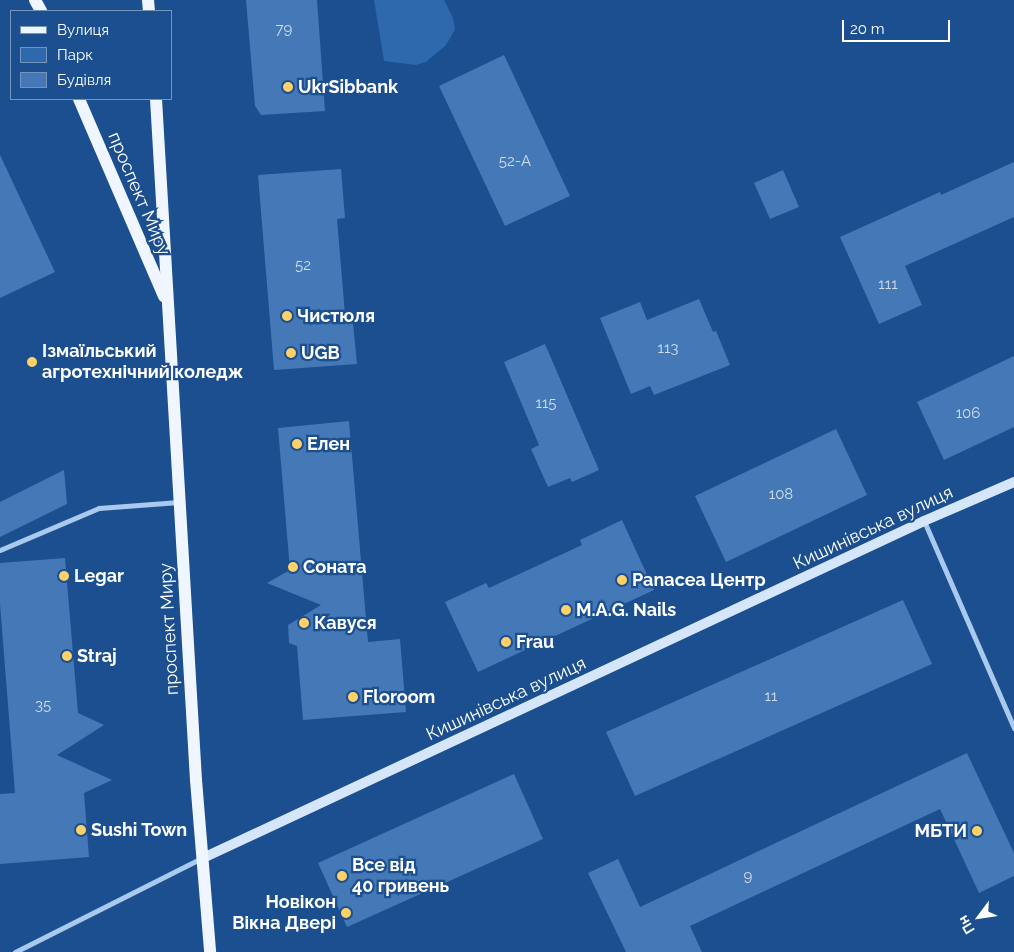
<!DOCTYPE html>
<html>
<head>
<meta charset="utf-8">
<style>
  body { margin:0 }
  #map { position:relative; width:1014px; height:952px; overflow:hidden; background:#1b4f8f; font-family:Raleway,sans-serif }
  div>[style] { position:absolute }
  .green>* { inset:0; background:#2e69ad }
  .building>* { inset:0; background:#4478b7 }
  .street>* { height:5px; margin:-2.5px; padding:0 2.5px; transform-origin:2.5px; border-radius:2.5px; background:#a9c9ee }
  .secondary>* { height:10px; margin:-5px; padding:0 5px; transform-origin:5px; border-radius:5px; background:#d6e6fa }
  .primary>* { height:12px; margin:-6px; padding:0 6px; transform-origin:6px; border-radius:6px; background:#f0f6ff }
  .dots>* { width:14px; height:14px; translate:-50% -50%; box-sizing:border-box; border:2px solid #1b4f8f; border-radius:50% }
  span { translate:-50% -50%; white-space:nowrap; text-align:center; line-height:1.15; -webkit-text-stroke:4.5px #1b4f8f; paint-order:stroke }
  .number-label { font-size:15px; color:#d0dded }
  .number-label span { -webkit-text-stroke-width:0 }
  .poi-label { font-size:18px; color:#fff; font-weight:700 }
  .left { translate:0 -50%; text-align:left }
  .right { translate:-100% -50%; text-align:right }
  .street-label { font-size:18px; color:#fff }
  .legend { position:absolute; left:10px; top:10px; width:162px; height:90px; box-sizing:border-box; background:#1b4f8f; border:1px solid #7695bc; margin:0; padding:6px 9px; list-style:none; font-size:15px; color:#fff }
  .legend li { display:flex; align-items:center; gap:10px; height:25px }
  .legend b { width:25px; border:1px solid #7695bc }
  .north { position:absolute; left:954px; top:892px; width:50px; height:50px; -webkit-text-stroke:4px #1b4f8f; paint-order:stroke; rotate:239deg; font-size:14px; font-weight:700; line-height:20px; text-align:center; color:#fff }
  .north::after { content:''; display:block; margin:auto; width:18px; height:22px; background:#fff; clip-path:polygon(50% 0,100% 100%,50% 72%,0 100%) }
  .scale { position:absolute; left:842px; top:20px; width:108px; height:22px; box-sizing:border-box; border:2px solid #fff; border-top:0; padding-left:6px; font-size:15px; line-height:18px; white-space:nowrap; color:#fff; -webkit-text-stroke:4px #1b4f8f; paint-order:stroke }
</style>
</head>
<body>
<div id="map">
  <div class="green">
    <i style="clip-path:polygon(374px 0,444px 0,453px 18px,455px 29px,451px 37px,445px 46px,426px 62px,416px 65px,384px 61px)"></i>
  </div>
  <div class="building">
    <i style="clip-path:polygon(246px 0,317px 0,325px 111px,261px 115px,255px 106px)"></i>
    <i style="clip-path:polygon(504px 55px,570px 196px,505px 226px,439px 86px)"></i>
    <i style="clip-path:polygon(0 155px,55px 272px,0 298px)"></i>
    <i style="clip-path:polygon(1014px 162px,1014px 217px,905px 266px,922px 305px,879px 324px,840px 237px,940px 192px,941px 195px)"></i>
    <i style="clip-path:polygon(341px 169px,345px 218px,337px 219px,345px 314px,352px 313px,357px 364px,274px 370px,258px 175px)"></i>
    <i style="clip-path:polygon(783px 170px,799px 207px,770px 219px,754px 183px)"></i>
    <i style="clip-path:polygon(699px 299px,713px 332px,716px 331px,730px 365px,654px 395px,650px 386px,631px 394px,600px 318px,640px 302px,647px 320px)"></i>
    <i style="clip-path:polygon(545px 344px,599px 470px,572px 482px,570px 478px,548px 487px,531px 449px,539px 445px,504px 362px)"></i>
    <i style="clip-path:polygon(1014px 356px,1014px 427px,944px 460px,917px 402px)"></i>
    <i style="clip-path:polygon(349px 421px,368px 642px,400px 639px,406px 712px,303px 720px,297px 646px,289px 643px,288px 625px,321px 605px,267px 583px,290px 570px,278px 428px)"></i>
    <i style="clip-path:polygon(836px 429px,867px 495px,726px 562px,695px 496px)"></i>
    <i style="clip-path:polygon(64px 470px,67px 504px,0 537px,0 502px)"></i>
    <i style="clip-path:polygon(622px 520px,654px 590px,478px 672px,445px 602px,486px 583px,489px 588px,582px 545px,580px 540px)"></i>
    <i style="clip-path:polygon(65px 558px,78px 713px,104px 725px,57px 755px,112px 780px,84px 793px,89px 857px,0 864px,0 794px,15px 793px,0 604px,0 563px)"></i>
    <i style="clip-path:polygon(903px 600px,932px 664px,635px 796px,606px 732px)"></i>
    <i style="clip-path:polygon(967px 753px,1014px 853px,1014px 876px,979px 893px,940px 809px,690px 926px,702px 952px,626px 952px,588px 873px,618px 859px,640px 907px)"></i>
    <i style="clip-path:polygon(514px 774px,543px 839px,347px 927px,318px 863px)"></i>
  </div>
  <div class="street">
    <i style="left:924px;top:521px;width:226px;rotate:66.5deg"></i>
    <i style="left:0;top:550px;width:108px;rotate:-23deg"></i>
    <i style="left:99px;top:508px;width:80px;rotate:-4.3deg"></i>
    <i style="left:15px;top:952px;width:209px;rotate:-26.7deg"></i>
  </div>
  <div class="secondary">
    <i style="left:203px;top:858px;width:796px;rotate:-25.05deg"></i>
    <i style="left:924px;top:521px;width:98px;rotate:-23.4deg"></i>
  </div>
  <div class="primary">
    <i style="left:35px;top:0;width:13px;rotate:61deg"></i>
    <i style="left:148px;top:0;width:11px;rotate:85deg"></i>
    <i style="left:79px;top:99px;width:215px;rotate:66.7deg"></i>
    <i style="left:156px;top:99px;width:682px;rotate:86.64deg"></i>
    <i style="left:196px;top:780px;width:173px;rotate:85.3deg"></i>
  </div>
  <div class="dots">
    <i style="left:288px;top:87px;background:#ffd166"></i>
    <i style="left:287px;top:316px;background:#ffd166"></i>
    <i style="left:291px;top:353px;background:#ffd166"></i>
    <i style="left:32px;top:362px;background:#ffd166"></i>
    <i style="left:297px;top:444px;background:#ffd166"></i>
    <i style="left:293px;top:567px;background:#ffd166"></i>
    <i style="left:64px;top:576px;background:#ffd166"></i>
    <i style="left:622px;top:580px;background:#ffd166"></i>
    <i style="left:566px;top:610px;background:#ffd166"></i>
    <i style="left:304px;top:623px;background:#ffd166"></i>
    <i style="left:506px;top:642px;background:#ffd166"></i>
    <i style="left:67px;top:656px;background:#ffd166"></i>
    <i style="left:353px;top:697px;background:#ffd166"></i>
    <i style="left:81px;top:830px;background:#ffd166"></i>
    <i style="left:977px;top:831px;background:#ffd166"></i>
    <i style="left:342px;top:876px;background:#ffd166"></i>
    <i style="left:346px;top:913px;background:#ffd166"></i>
  </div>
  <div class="number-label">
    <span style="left:284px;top:30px">79</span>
    <span style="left:515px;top:162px">52-А</span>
    <span style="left:303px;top:266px">52</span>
    <span style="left:888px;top:285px">111</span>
    <span style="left:668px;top:349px">113</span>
    <span style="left:546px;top:404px">115</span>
    <span style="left:968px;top:414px">106</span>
    <span style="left:781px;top:495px">108</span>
    <span style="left:771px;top:697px">11</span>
    <span style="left:43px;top:706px">35</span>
    <span style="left:748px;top:877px">9</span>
  </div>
  <div class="poi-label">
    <span class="left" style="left:298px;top:87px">UkrSibbank</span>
    <span class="left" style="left:297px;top:316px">Чистюля</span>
    <span class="left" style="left:42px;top:362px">Ізмаїльський<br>агротехнічний коледж</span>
    <span class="left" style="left:301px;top:353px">UGB</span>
    <span class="left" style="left:307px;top:444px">Елен</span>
    <span class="left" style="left:303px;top:567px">Соната</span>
    <span class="left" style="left:74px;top:576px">Legar</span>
    <span class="left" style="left:632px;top:580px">Panacea Центр</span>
    <span class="left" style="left:576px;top:610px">M.A.G. Nails</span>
    <span class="left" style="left:314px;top:623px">Кавуся</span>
    <span class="left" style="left:516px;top:642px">Frau</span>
    <span class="left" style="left:77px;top:656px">Straj</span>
    <span class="left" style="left:363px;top:697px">Floroom</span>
    <span class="left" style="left:91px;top:830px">Sushi Town</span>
    <span class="right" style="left:967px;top:831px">МБТИ</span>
    <span class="left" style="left:352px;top:876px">Все від<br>40 гривень</span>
    <span class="right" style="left:336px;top:913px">Новікон<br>Вікна Двері</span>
  </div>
  <div class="street-label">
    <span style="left:139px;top:194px;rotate:67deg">проспект Миру</span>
    <span style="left:873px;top:528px;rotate:-25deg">Кишинівська вулиця</span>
    <span style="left:169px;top:629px;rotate:-93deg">проспект Миру</span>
    <span style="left:506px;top:699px;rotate:-25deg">Кишинівська вулиця</span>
  </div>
  <ul class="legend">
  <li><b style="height:6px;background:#f0f6ff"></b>Вулиця</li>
  <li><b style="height:14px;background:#2e69ad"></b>Парк</li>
  <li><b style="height:14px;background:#4478b7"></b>Будівля</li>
  </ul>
  <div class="north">Пн</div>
  <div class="scale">20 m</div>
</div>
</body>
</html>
